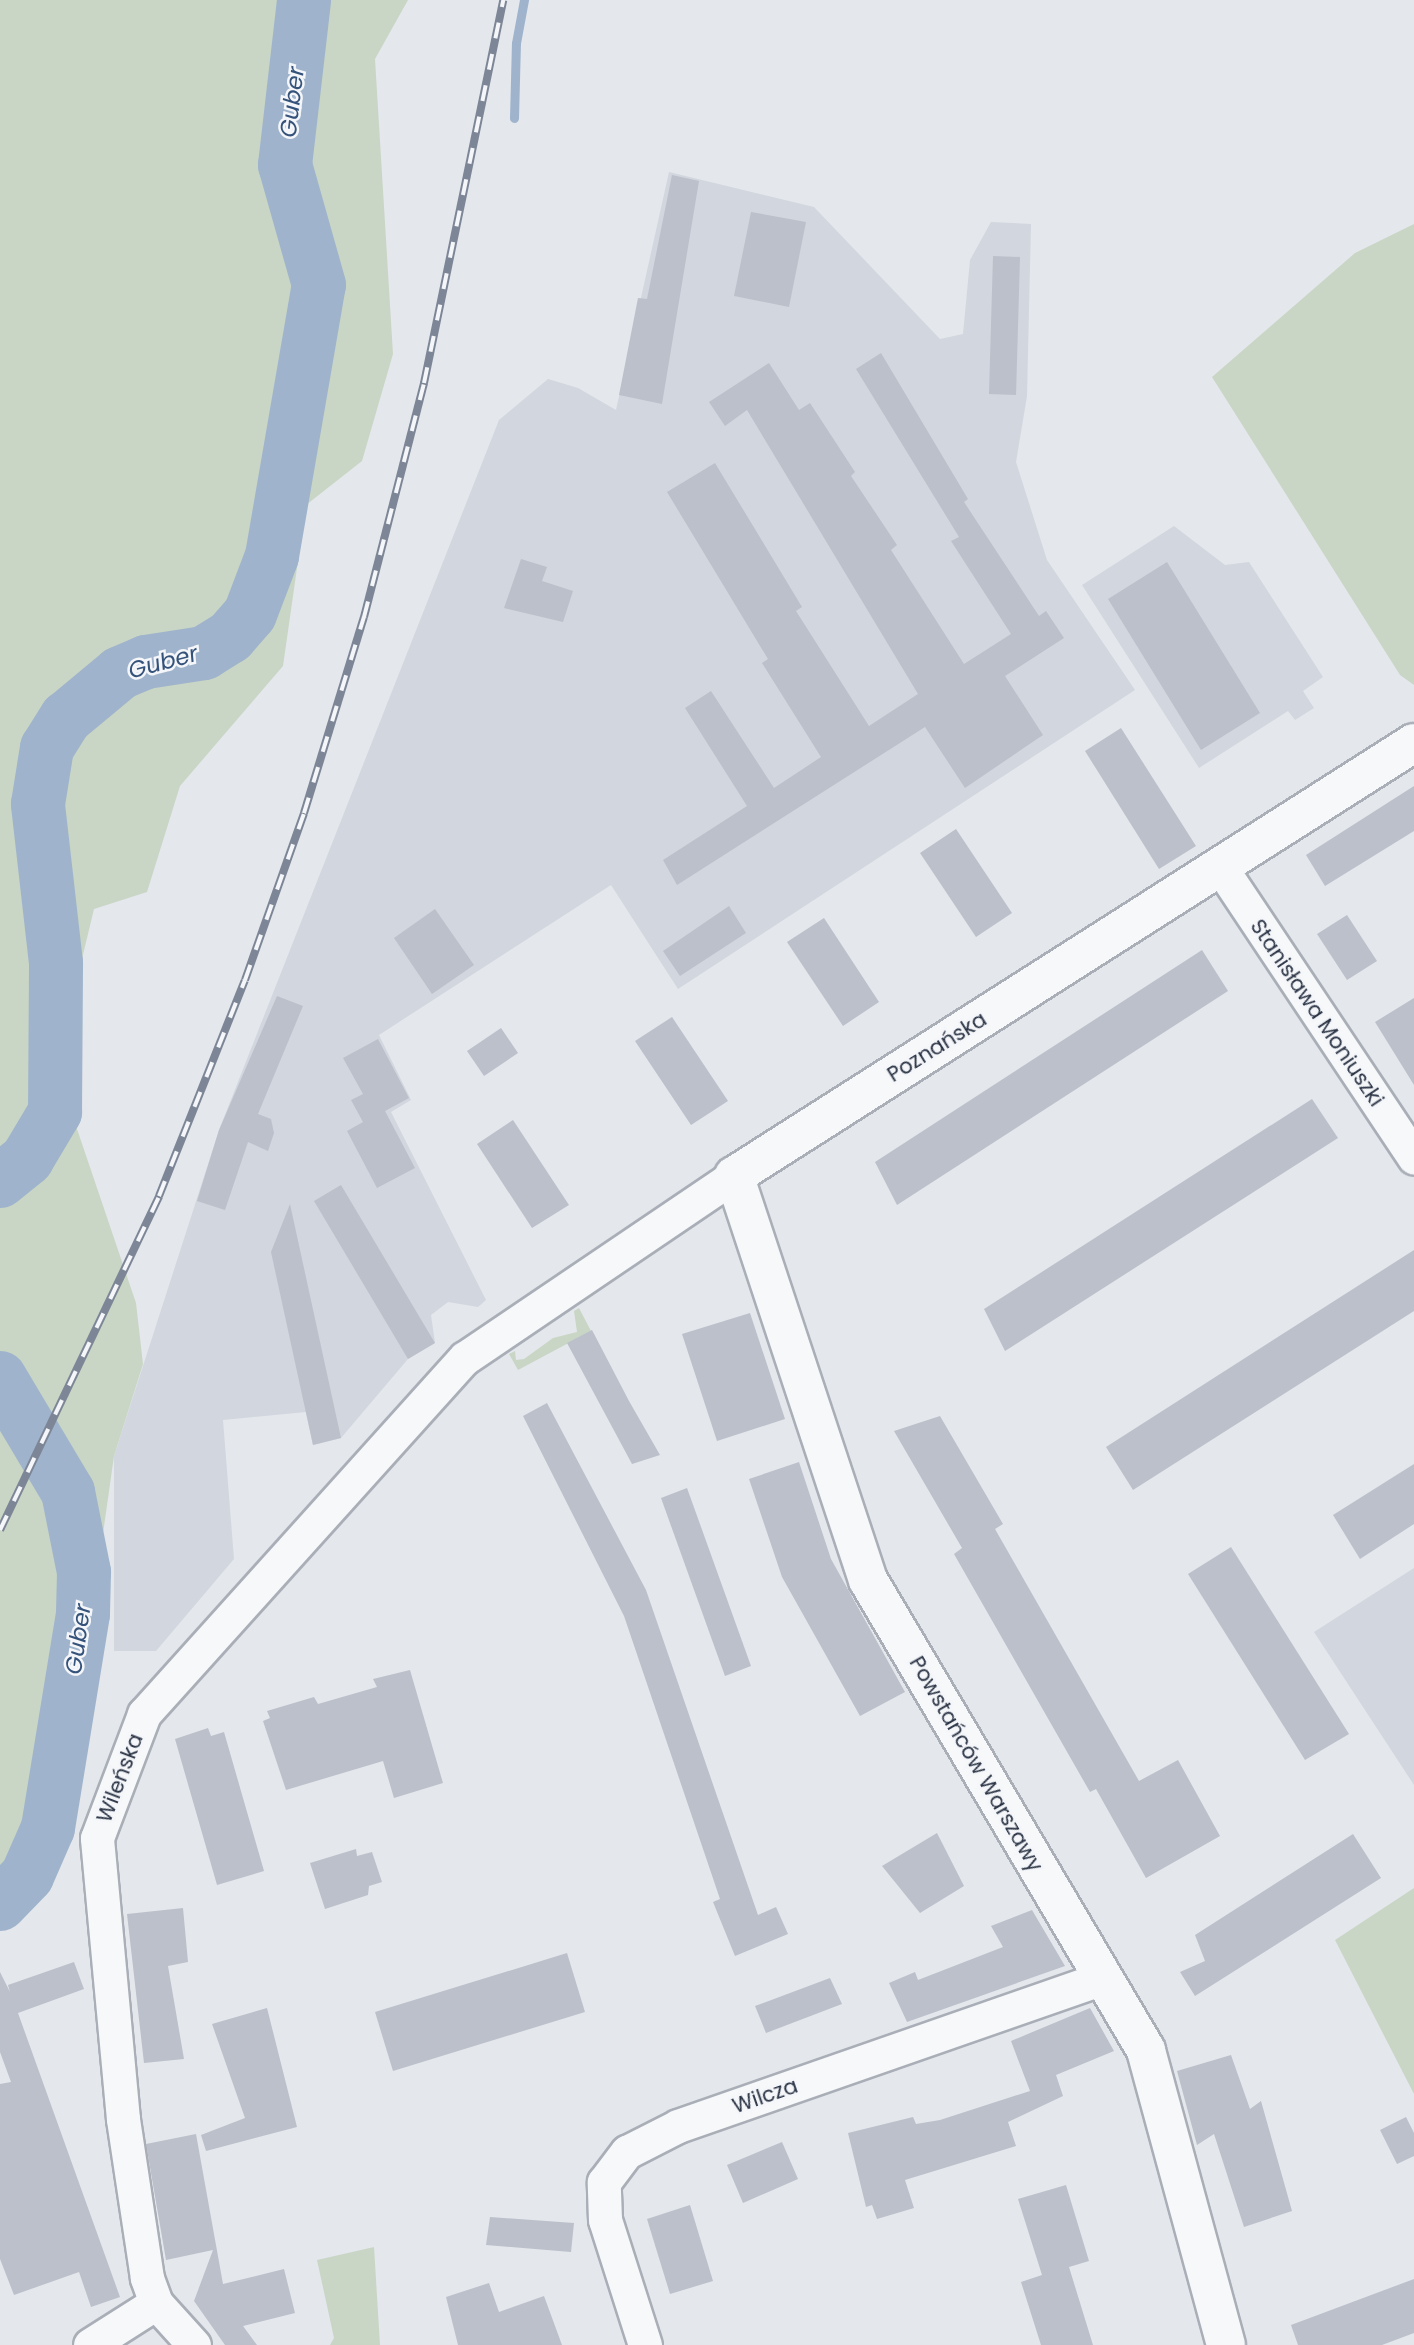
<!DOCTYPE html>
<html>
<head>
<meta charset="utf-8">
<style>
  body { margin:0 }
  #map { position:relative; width:1414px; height:2345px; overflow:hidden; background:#e4e7ec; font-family:Poppins,sans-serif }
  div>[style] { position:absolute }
  .built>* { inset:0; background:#d2d6de }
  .green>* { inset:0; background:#c9d6c5 }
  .stream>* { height:9px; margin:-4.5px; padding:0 4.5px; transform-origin:4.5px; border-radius:4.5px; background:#9fb4cc }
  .river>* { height:54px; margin:-27px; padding:0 27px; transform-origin:27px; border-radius:27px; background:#9fb4cc }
  .building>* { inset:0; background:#bbc0ca }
  .roads { filter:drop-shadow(2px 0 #a9aeb7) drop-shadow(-2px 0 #a9aeb7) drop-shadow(0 2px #a9aeb7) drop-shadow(0 -2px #a9aeb7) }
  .minor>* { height:33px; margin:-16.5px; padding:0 16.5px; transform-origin:16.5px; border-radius:16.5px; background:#f7f8fa }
  .tertiary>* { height:38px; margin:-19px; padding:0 19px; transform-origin:19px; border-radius:19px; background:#f7f8fa }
  .rail>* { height:8px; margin-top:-4px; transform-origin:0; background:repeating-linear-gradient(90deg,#f4f6f9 0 16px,#7d8696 0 32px); box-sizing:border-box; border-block:2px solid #7d8696 }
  span { translate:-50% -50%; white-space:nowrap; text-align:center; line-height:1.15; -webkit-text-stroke:5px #f4f6f9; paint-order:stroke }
  .street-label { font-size:21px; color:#2b3445 }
  .water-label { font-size:23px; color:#34527a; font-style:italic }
</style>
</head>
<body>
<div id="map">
  <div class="built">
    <i style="clip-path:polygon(669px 172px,814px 207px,940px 339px,963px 334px,970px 260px,991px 222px,1031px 224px,1027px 396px,1016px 462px,1047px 560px,1135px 690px,678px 989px,611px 885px,379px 1035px,411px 1100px,391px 1112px,486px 1300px,478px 1307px,448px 1302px,431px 1315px,435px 1343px,408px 1359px,341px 1438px,313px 1445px,306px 1412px,223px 1420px,234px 1559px,156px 1651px,114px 1651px,114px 1456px,219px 1130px,499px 420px,548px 379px,578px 388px,616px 410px)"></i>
    <i style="clip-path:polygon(1174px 526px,1225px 565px,1249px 562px,1323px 677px,1303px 691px,1314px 708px,1295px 720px,1288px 711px,1199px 768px,1082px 585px)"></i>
    <i style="clip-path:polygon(1414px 1568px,1414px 1785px,1314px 1632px)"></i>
  </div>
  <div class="green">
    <i style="clip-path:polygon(0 0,408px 0,375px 59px,393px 354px,362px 461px,306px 505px,283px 666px,180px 786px,147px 892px,94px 909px,56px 1067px,136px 1303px,143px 1364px,114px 1456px,72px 1752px,43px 1842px,16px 1900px,0 1918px)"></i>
    <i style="clip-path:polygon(1414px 224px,1414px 685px,1400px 675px,1212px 377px,1355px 253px)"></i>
    <i style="clip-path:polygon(579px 1308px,591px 1331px,518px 1370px,509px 1354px,515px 1351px,516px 1360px,524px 1359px,553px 1338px,577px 1332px,574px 1311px)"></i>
    <i style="clip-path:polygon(1414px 1888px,1414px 2094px,1335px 1940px)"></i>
    <i style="clip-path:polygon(374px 2247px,380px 2345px,330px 2345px,334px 2338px,317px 2260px)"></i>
  </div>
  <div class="stream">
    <i style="left:514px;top:118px;width:75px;rotate:-88.5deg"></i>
    <i style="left:516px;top:43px;width:44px;rotate:-79.5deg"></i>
    <i style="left:280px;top:508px;width:16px;rotate:15deg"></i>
  </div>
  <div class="river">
    <i style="left:0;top:1181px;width:35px;rotate:-39deg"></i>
    <i style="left:27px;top:1159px;width:55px;rotate:-59.2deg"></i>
    <i style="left:55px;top:1112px;width:149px;rotate:-89.6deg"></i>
    <i style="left:56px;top:963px;width:160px;rotate:-96.5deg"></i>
    <i style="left:38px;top:804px;width:57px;rotate:-80.9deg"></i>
    <i style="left:47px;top:748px;width:36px;rotate:-58deg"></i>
    <i style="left:66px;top:718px;width:70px;rotate:-39.8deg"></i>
    <i style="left:120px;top:673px;width:28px;rotate:-23deg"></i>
    <i style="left:146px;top:662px;width:59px;rotate:-8.8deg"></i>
    <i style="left:204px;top:653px;width:31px;rotate:-32deg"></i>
    <i style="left:230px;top:637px;width:30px;rotate:-49deg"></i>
    <i style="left:250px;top:614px;width:62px;rotate:-69.2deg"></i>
    <i style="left:272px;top:556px;width:275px;rotate:-80.2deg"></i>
    <i style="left:319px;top:285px;width:125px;rotate:-105.8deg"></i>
    <i style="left:285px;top:165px;width:166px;rotate:-83.4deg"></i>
    <i style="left:0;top:1378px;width:133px;rotate:59.2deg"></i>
    <i style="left:68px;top:1492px;width:82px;rotate:78.7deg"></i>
    <i style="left:84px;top:1572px;width:42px;rotate:91.4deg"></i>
    <i style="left:83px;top:1614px;width:217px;rotate:99.3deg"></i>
    <i style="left:48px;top:1828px;width:52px;rotate:113.6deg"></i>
    <i style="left:27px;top:1876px;width:39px;rotate:134deg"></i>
  </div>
  <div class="building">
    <i style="clip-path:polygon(672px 175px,699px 181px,662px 404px,619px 395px,638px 298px,647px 299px)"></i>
    <i style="clip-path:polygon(751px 212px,806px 222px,789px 307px,734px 296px)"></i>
    <i style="clip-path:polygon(993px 256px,1020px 257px,1016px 395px,989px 394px)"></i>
    <i style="clip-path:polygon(881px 353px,968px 499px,964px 502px,1039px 616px,1046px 611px,1064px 638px,1005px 676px,1043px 735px,965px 788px,925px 727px,677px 885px,663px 860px,747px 806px,685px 708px,711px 691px,774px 788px,821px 757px,762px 663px,768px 659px,667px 492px,715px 463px,802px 607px,796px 611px,869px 726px,918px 694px,747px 410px,725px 426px,709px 402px,769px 363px,799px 410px,810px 403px,855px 472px,851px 476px,897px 545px,891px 550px,964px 664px,1011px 634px,951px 541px,959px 537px,856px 369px)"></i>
    <i style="clip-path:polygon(521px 559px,547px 567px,542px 581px,573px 591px,563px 622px,504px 608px)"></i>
    <i style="clip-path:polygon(1167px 562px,1260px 713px,1201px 750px,1108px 599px)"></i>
    <i style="clip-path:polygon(1121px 728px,1196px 846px,1159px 869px,1085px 751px)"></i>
    <i style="clip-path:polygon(1414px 786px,1414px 831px,1325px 886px,1306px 855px)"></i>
    <i style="clip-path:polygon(956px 829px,1012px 913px,976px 937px,920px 853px)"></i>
    <i style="clip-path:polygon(729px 906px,746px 933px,680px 976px,663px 951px)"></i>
    <i style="clip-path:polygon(435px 909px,474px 965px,432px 994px,394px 938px)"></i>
    <i style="clip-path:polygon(1347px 915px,1377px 961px,1347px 980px,1317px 934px)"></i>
    <i style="clip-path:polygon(824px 918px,879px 1002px,843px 1026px,787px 942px)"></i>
    <i style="clip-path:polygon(1202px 950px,1228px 991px,897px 1205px,875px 1162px)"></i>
    <i style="clip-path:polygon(277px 996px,303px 1006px,258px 1114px,271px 1119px,274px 1133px,268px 1151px,248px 1142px,225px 1210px,197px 1201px,219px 1130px)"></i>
    <i style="clip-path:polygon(1414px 998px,1414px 1085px,1375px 1022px)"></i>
    <i style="clip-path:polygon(672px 1017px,728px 1101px,691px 1125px,635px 1041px)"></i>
    <i style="clip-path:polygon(501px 1028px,518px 1053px,484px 1076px,467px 1051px)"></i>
    <i style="clip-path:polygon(378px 1039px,409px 1098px,385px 1111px,415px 1168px,377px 1188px,347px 1131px,363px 1122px,351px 1100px,363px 1094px,343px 1058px)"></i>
    <i style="clip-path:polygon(1312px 1099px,1338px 1138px,1005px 1351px,984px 1309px)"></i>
    <i style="clip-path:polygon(513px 1120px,569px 1205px,532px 1228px,477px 1144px)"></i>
    <i style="clip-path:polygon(341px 1185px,435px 1343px,408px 1359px,314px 1201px)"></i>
    <i style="clip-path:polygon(290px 1204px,341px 1438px,313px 1445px,271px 1252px)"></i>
    <i style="clip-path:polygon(1414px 1250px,1414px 1311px,1133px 1490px,1106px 1447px)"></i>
    <i style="clip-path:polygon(750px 1313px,785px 1419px,717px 1441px,682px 1334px)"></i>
    <i style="clip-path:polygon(592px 1330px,629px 1401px,660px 1455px,632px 1464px,567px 1343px)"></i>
    <i style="clip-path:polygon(547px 1403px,646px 1590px,758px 1915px,776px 1907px,788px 1934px,735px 1956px,713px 1902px,720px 1899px,624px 1616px,523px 1416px)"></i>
    <i style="clip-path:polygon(940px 1416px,1003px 1524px,995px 1529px,1139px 1781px,1178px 1760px,1220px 1836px,1146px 1878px,1096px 1789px,1090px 1792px,954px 1554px,962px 1548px,894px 1431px)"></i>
    <i style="clip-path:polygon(799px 1462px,831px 1559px,905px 1692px,860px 1716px,782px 1577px,749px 1479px)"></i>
    <i style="clip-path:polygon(1414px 1464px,1414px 1524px,1360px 1559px,1333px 1515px)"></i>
    <i style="clip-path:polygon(687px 1488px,751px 1666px,725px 1676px,661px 1498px)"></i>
    <i style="clip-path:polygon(1231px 1547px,1349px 1734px,1305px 1760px,1188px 1574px)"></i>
    <i style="clip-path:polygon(410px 1670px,443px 1783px,394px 1798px,383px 1761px,286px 1790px,263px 1721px,270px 1718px,267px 1711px,314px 1697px,318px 1704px,377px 1687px,373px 1679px)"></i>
    <i style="clip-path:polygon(208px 1728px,211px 1736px,224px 1732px,264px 1871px,217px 1885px,175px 1739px)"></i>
    <i style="clip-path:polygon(937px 1833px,964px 1886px,920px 1913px,882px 1866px)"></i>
    <i style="clip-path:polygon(1353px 1834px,1381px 1878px,1195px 1996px,1180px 1972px,1205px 1961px,1195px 1935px)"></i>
    <i style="clip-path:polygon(356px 1849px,357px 1856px,372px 1852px,382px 1882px,369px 1886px,368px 1895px,325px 1909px,310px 1863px)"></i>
    <i style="clip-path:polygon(183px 1908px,188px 1962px,168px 1966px,184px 2059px,144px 2063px,127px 1914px)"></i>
    <i style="clip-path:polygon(1032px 1910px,1065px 1966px,907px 2022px,889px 1983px,915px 1972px,918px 1980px,1003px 1947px,991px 1926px)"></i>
    <i style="clip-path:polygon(567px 1953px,585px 2012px,393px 2071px,375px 2012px)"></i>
    <i style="clip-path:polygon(74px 1962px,84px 1989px,18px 2013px,120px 2297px,91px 2307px,79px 2272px,14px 2295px,0 2259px,0 2084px,11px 2082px,0 2052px,0 1972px,10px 1992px,8px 1985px)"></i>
    <i style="clip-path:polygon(830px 1978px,842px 2004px,766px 2033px,755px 2006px)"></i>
    <i style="clip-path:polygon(267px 2008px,297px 2127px,206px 2151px,201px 2135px,245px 2118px,212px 2024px)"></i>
    <i style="clip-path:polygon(1090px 2008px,1114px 2051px,1056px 2075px,1063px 2096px,1008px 2122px,1016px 2146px,905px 2180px,914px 2208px,877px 2219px,872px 2205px,866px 2207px,848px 2133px,913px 2117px,916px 2124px,940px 2120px,1030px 2091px,1011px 2041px)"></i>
    <i style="clip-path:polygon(1231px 2055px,1250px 2109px,1261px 2101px,1292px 2211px,1244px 2227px,1214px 2134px,1197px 2145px,1177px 2071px)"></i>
    <i style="clip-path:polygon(1406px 2117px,1414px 2133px,1414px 2156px,1397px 2164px,1380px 2130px)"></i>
    <i style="clip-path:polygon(196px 2134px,223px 2284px,284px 2269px,295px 2313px,243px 2326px,257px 2345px,225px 2345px,194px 2301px,213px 2250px,166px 2260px,146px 2144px)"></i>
    <i style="clip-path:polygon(782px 2142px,798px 2179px,743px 2203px,727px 2165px)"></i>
    <i style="clip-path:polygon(1066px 2185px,1089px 2261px,1069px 2267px,1093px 2345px,1041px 2345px,1021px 2282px,1042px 2275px,1018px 2199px)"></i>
    <i style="clip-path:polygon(690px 2205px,713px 2281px,670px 2294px,647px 2219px)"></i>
    <i style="clip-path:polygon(490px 2217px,574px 2223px,571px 2252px,486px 2245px)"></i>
    <i style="clip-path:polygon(1414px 2279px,1414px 2333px,1382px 2345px,1298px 2345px,1291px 2325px)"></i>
    <i style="clip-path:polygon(489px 2283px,499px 2312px,544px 2296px,562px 2345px,458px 2345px,446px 2297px)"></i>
  </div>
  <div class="roads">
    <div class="minor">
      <i style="left:1221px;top:868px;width:348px;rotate:56.3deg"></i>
      <i style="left:90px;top:2345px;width:78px;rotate:-32.5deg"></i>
      <i style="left:194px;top:2345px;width:57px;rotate:-132.1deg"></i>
      <i style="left:156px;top:2303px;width:27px;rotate:-110deg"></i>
      <i style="left:147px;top:2278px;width:161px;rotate:-98.6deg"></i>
      <i style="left:123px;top:2119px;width:282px;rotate:-95.3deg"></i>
      <i style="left:97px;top:1838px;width:133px;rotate:-69.2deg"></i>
      <i style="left:144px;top:1714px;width:479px;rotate:-48deg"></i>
      <i style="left:465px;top:1358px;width:325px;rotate:-34.1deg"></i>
      <i style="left:645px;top:2345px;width:131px;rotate:-107.7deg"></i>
      <i style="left:605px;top:2220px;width:38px;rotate:-92deg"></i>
      <i style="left:604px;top:2182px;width:38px;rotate:-53deg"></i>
      <i style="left:627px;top:2152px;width:57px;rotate:-27deg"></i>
      <i style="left:678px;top:2126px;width:449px;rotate:-19.2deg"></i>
    </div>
    <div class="tertiary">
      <i style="left:1226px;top:2345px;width:306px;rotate:-105.2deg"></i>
      <i style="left:1146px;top:2050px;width:546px;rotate:-120.6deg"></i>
      <i style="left:868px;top:1580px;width:426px;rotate:-108.3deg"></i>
      <i style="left:734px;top:1176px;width:806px;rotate:-32.49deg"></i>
    </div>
  </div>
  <div class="rail">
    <i style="left:0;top:1530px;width:370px;rotate:-64.5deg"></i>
    <i style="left:159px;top:1196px;width:232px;rotate:-68.3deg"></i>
    <i style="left:245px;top:980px;width:177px;rotate:-70.5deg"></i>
    <i style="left:304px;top:813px;width:205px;rotate:-73deg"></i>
    <i style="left:364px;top:617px;width:242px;rotate:-75.6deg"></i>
    <i style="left:424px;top:383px;width:391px;rotate:-78.3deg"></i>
  </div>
  <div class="street-label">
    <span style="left:1317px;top:1013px;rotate:56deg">Stanisława Moniuszki</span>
    <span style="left:937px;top:1047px;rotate:-32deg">Poznańska</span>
    <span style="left:976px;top:1764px;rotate:60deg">Powstańców Warszawy</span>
    <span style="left:120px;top:1778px;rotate:-69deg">Wileńska</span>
    <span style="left:765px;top:2096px;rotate:-19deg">Wilcza</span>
  </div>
  <div class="water-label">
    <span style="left:292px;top:102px;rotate:-83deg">Guber</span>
    <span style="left:163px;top:662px;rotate:-15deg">Guber</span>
    <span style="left:78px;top:1639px;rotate:-82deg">Guber</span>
  </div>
</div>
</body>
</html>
